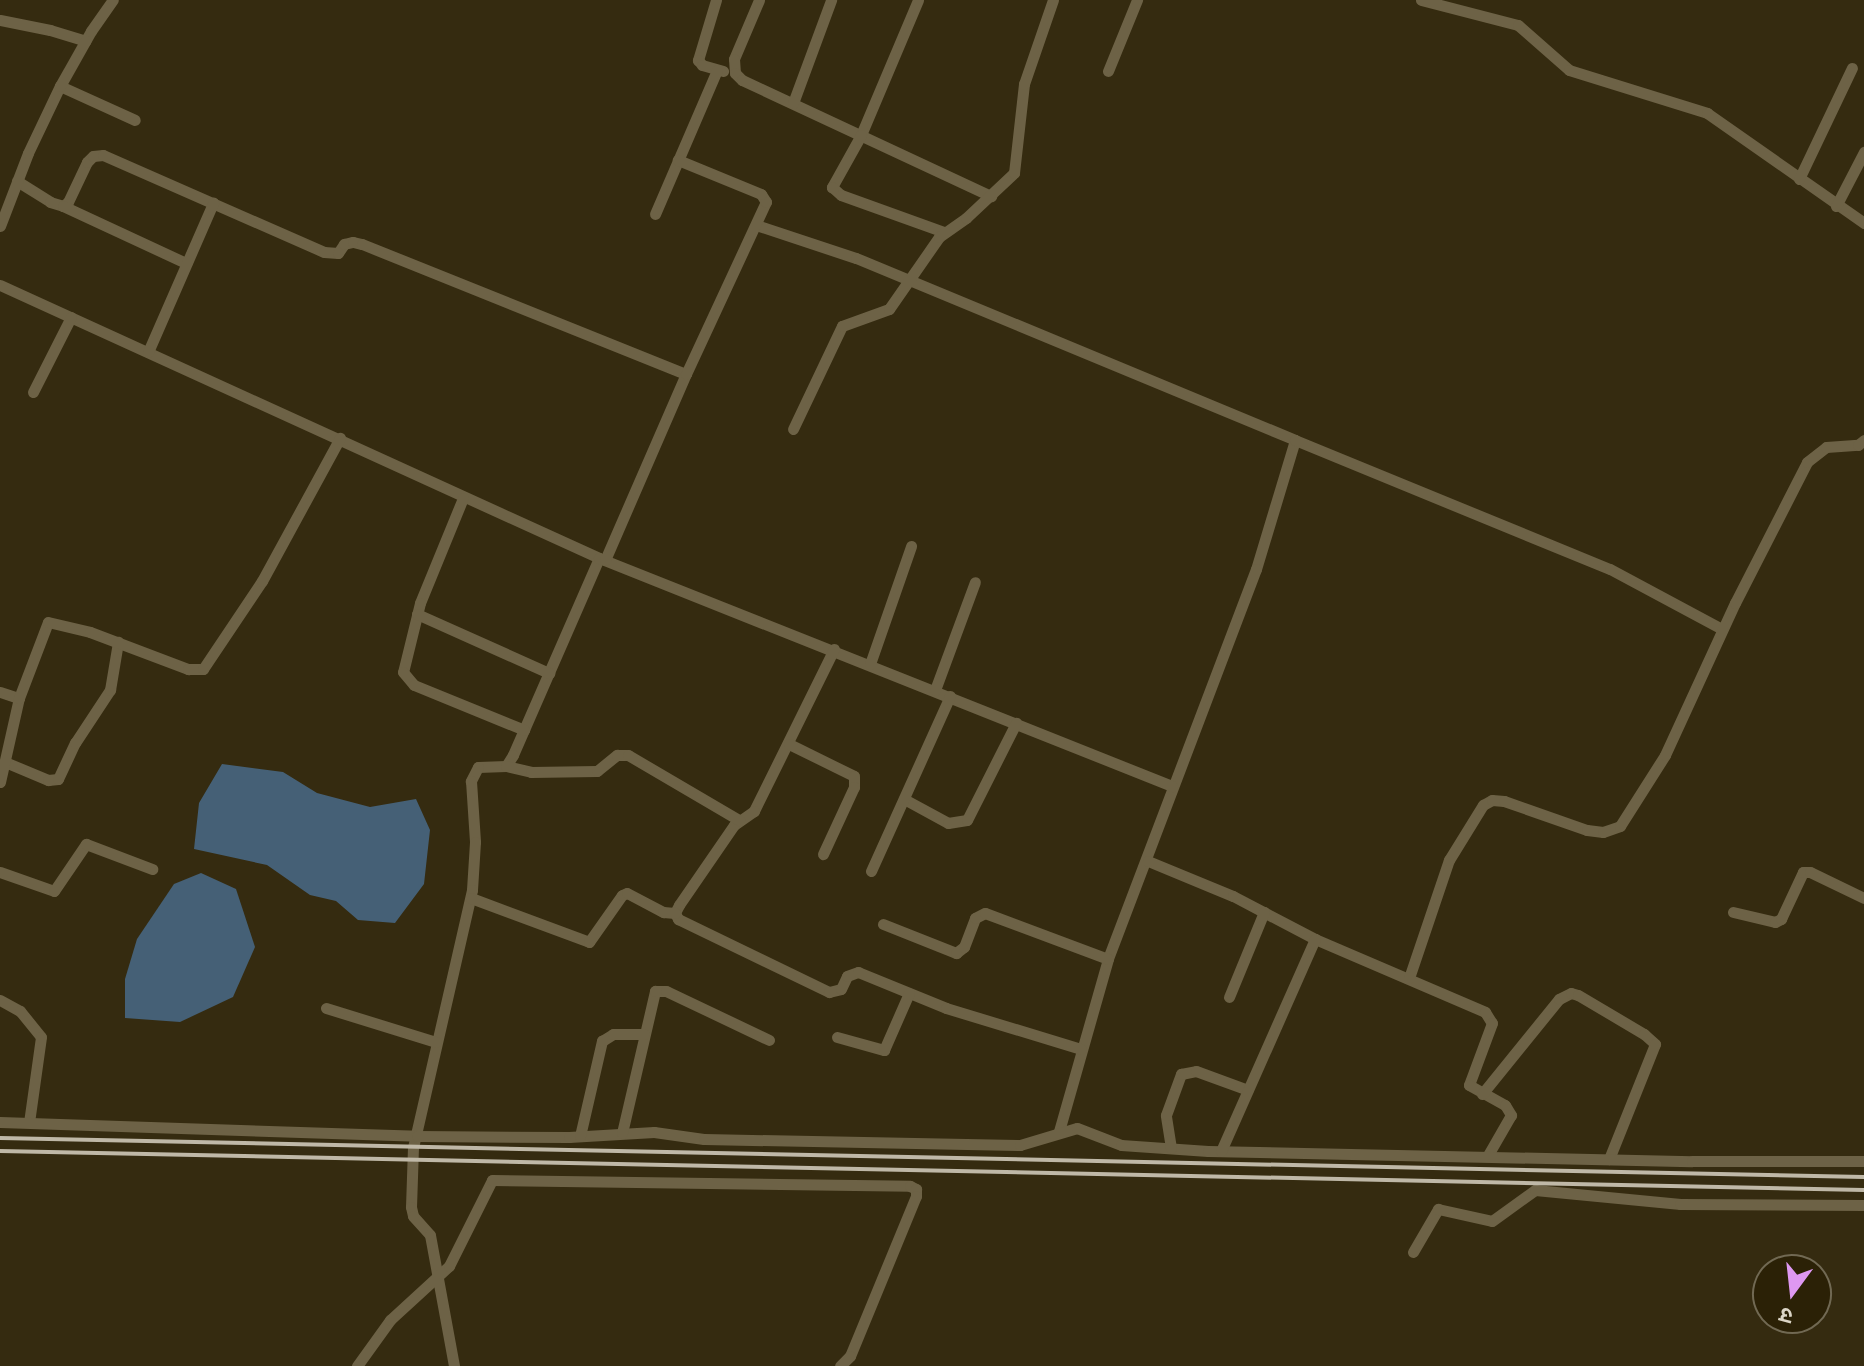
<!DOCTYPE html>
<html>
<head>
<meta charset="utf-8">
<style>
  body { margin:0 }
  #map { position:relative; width:1864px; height:1366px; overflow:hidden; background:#352b10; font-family:Helvetica,"Noto Sans Devanagari",sans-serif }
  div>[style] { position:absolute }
  .water>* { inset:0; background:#456076 }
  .street>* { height:11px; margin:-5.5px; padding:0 5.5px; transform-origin:5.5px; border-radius:5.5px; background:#6d6246 }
  .rail>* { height:4px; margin:-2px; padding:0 2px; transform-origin:2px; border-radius:2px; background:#bfb8a7 }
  span { translate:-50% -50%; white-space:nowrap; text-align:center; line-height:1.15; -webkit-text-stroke:8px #2b2106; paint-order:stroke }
  .north { position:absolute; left:1752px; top:1254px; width:80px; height:80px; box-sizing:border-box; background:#2b2106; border:2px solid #716953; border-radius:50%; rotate:195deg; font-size:22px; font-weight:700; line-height:32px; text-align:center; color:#dbd5c6 }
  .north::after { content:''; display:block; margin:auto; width:28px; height:36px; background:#de98f2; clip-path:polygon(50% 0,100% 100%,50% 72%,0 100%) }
</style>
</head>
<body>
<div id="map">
  <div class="water">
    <i style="clip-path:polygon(222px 764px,283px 772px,317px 793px,370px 807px,416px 799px,430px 830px,424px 884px,395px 923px,358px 920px,336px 901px,310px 895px,267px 865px,194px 849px,199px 803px)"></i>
    <i style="clip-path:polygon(201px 873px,236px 889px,255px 947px,233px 997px,180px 1022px,125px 1018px,125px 979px,137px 939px,174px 884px)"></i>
  </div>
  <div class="street">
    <i style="left:716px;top:0;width:63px;rotate:106.7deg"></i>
    <i style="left:698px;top:60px;width:6px;rotate:51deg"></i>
    <i style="left:702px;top:65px;width:22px;rotate:16deg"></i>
    <i style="left:759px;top:0;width:64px;rotate:113deg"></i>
    <i style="left:734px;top:59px;width:14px;rotate:86deg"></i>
    <i style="left:735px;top:73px;width:10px;rotate:45deg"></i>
    <i style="left:742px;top:80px;width:275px;rotate:25deg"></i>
    <i style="left:918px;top:0;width:147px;rotate:112.9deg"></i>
    <i style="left:861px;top:135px;width:60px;rotate:119.1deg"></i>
    <i style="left:832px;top:187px;width:12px;rotate:42deg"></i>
    <i style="left:841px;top:195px;width:109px;rotate:19.8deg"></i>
    <i style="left:1421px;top:0;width:100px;rotate:14.5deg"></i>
    <i style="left:1518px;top:25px;width:68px;rotate:41.4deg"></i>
    <i style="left:1569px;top:70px;width:145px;rotate:17.3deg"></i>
    <i style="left:1707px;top:113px;width:192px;rotate:35deg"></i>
    <i style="left:0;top:20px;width:51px;rotate:11.3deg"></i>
    <i style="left:50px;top:30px;width:37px;rotate:17deg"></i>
    <i style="left:1108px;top:71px;width:77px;rotate:-67.8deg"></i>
    <i style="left:60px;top:86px;width:82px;rotate:24.4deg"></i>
    <i style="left:793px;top:103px;width:110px;rotate:-69.7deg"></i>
    <i style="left:1799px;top:179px;width:123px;rotate:-64.5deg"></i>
    <i style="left:17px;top:181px;width:39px;rotate:32deg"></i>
    <i style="left:50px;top:202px;width:14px;rotate:17deg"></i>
    <i style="left:63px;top:206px;width:6px;rotate:-39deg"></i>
    <i style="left:68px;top:202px;width:44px;rotate:-64.6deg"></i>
    <i style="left:87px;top:162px;width:8px;rotate:-45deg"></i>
    <i style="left:93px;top:156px;width:10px;rotate:-6deg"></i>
    <i style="left:103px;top:155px;width:241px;rotate:23.7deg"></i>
    <i style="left:324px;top:252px;width:14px;rotate:4deg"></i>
    <i style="left:338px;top:253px;width:11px;rotate:-56deg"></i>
    <i style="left:344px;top:244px;width:9px;rotate:-13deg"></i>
    <i style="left:353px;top:242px;width:9px;rotate:13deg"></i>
    <i style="left:362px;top:244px;width:349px;rotate:21.9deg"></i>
    <i style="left:63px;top:206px;width:136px;rotate:24.9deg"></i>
    <i style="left:1836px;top:206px;width:61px;rotate:-62.6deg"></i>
    <i style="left:655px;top:214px;width:157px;rotate:-66.7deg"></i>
    <i style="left:756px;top:225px;width:105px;rotate:18.3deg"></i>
    <i style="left:856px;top:258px;width:475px;rotate:22.5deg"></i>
    <i style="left:1295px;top:440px;width:135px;rotate:106.8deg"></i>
    <i style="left:1256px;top:569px;width:417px;rotate:110.8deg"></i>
    <i style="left:1108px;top:959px;width:179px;rotate:105.9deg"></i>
    <i style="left:0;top:226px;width:78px;rotate:-69deg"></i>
    <i style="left:28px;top:153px;width:74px;rotate:-64.5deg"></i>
    <i style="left:60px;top:86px;width:63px;rotate:-60.6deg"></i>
    <i style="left:91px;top:31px;width:38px;rotate:-55deg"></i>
    <i style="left:0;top:285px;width:658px;rotate:24.5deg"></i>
    <i style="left:599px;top:558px;width:215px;rotate:113.6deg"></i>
    <i style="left:513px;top:755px;width:13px;rotate:122deg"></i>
    <i style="left:506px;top:766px;width:28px;rotate:178deg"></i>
    <i style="left:478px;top:767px;width:16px;rotate:117deg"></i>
    <i style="left:471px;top:781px;width:61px;rotate:86.2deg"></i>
    <i style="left:475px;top:842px;width:48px;rotate:93.6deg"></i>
    <i style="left:472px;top:890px;width:264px;rotate:102.9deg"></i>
    <i style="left:413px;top:1147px;width:60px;rotate:91.9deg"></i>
    <i style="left:411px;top:1207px;width:9px;rotate:77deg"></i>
    <i style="left:413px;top:1216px;width:25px;rotate:48deg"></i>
    <i style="left:430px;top:1235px;width:133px;rotate:79.6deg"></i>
    <i style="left:148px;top:352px;width:163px;rotate:-66.4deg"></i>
    <i style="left:33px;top:392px;width:84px;rotate:-63.1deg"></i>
    <i style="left:793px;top:429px;width:114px;rotate:-64.6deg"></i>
    <i style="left:842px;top:326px;width:50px;rotate:-19.9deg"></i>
    <i style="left:889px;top:309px;width:88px;rotate:-55.2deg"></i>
    <i style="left:939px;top:237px;width:33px;rotate:-35deg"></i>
    <i style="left:966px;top:218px;width:66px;rotate:-43.2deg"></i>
    <i style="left:1014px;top:173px;width:90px;rotate:-83.6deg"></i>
    <i style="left:1024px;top:84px;width:89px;rotate:-71deg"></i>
    <i style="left:1295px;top:440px;width:340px;rotate:22.3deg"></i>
    <i style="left:1610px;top:569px;width:127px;rotate:28.2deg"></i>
    <i style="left:463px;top:498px;width:113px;rotate:112.3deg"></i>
    <i style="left:420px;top:603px;width:71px;rotate:103.8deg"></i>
    <i style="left:403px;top:672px;width:17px;rotate:50deg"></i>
    <i style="left:414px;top:685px;width:119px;rotate:22.2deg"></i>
    <i style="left:599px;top:558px;width:617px;rotate:21.7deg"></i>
    <i style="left:605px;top:560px;width:203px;rotate:-66.5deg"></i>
    <i style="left:686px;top:374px;width:190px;rotate:-65.1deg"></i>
    <i style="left:766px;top:202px;width:9px;rotate:-122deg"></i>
    <i style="left:761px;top:194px;width:90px;rotate:-157.7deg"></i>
    <i style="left:417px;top:614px;width:145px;rotate:24.1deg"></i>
    <i style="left:834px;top:649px;width:181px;rotate:116.3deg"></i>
    <i style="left:754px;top:811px;width:24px;rotate:145deg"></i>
    <i style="left:734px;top:825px;width:97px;rotate:124.5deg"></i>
    <i style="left:679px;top:905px;width:9px;rotate:117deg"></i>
    <i style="left:675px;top:913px;width:7px;rotate:63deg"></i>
    <i style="left:678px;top:919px;width:168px;rotate:25.8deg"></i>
    <i style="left:829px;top:992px;width:12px;rotate:-14deg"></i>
    <i style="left:841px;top:989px;width:14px;rotate:-65deg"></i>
    <i style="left:847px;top:976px;width:12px;rotate:-20deg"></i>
    <i style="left:858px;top:972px;width:95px;rotate:22.2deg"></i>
    <i style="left:946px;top:1008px;width:141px;rotate:16.9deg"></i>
    <i style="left:870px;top:664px;width:125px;rotate:-70.8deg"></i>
    <i style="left:935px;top:690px;width:115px;rotate:-69.7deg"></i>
    <i style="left:0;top:692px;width:20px;rotate:18deg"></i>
    <i style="left:789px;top:744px;width:72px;rotate:26.2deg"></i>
    <i style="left:854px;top:776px;width:11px;rotate:90deg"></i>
    <i style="left:854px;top:787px;width:74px;rotate:114.8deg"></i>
    <i style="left:5px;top:762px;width:47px;rotate:22.7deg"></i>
    <i style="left:48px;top:780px;width:10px;rotate:-6deg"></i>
    <i style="left:58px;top:779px;width:40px;rotate:-65deg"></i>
    <i style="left:75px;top:743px;width:64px;rotate:-56.6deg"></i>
    <i style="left:110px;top:690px;width:49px;rotate:-80.5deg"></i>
    <i style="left:506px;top:766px;width:26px;rotate:13deg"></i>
    <i style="left:531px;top:772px;width:66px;rotate:-0.9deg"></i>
    <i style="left:597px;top:771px;width:26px;rotate:-39deg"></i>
    <i style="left:617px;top:755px;width:11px"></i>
    <i style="left:628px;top:755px;width:129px;rotate:30.4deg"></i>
    <i style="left:0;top:782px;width:86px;rotate:-77.3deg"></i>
    <i style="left:19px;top:698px;width:81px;rotate:-69.1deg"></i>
    <i style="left:48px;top:622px;width:43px;rotate:13.4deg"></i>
    <i style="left:90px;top:632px;width:105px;rotate:20.7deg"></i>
    <i style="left:188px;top:669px;width:15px"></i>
    <i style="left:203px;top:669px;width:106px;rotate:-56.2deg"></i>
    <i style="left:262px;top:581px;width:163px;rotate:-61.4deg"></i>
    <i style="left:904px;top:799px;width:50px;rotate:28.6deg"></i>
    <i style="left:948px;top:823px;width:19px;rotate:-9deg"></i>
    <i style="left:967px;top:820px;width:109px;rotate:-63.2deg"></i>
    <i style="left:1148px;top:861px;width:92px;rotate:22.4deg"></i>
    <i style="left:1233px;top:896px;width:93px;rotate:27.7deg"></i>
    <i style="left:1315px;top:939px;width:185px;rotate:23.2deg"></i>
    <i style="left:1485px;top:1012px;width:13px;rotate:58deg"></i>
    <i style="left:1492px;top:1023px;width:66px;rotate:110.4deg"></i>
    <i style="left:1469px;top:1085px;width:41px;rotate:29.1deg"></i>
    <i style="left:1505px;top:1105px;width:12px;rotate:59deg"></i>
    <i style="left:1511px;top:1115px;width:46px;rotate:119.9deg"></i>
    <i style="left:871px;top:871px;width:192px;rotate:-65.7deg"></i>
    <i style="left:0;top:872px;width:57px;rotate:19.4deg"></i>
    <i style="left:54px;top:891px;width:57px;rotate:-55.8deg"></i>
    <i style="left:86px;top:844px;width:71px;rotate:20.7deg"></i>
    <i style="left:471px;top:898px;width:126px;rotate:20.4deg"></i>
    <i style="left:589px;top:942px;width:57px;rotate:-54.9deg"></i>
    <i style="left:622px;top:895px;width:5px;rotate:-22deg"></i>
    <i style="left:627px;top:893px;width:41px;rotate:27.8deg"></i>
    <i style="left:663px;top:912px;width:12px;rotate:5deg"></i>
    <i style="left:1733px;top:912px;width:43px;rotate:13.4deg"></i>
    <i style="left:1775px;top:922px;width:7px;rotate:-27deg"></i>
    <i style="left:1781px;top:919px;width:52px;rotate:-64.9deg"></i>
    <i style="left:1803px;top:872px;width:7px"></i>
    <i style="left:1810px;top:872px;width:60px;rotate:25.7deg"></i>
    <i style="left:883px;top:924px;width:79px;rotate:21.7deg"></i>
    <i style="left:956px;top:953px;width:10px;rotate:-37deg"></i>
    <i style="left:964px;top:947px;width:31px;rotate:-69deg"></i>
    <i style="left:975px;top:918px;width:11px;rotate:-27deg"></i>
    <i style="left:985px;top:913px;width:131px;rotate:20.5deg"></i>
    <i style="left:1409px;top:978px;width:125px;rotate:-71.3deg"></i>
    <i style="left:1449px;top:860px;width:65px;rotate:-58.3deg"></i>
    <i style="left:1483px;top:805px;width:10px;rotate:-29deg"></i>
    <i style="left:1492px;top:800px;width:12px;rotate:5deg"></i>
    <i style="left:1504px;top:801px;width:88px;rotate:19.3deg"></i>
    <i style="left:1587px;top:830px;width:16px;rotate:7deg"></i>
    <i style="left:1603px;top:832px;width:18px;rotate:-19deg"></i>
    <i style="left:1620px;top:826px;width:84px;rotate:-57.6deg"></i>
    <i style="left:1665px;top:755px;width:167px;rotate:-65.3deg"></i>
    <i style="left:1735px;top:603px;width:158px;rotate:-62.9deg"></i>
    <i style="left:1807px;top:462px;width:24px;rotate:-38deg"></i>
    <i style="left:1826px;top:447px;width:32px;rotate:-4deg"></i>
    <i style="left:1858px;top:445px;width:8px;rotate:-40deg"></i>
    <i style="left:1229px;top:997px;width:92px;rotate:-67.6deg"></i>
    <i style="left:0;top:1000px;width:23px;rotate:29deg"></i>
    <i style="left:20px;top:1011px;width:33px;rotate:51deg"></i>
    <i style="left:41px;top:1037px;width:86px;rotate:98deg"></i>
    <i style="left:326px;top:1008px;width:115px;rotate:17.2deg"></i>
    <i style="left:837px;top:1037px;width:49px;rotate:15.5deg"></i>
    <i style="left:884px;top:1050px;width:62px;rotate:-66.3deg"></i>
    <i style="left:1482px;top:1094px;width:122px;rotate:-51deg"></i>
    <i style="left:1559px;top:999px;width:13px;rotate:-27deg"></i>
    <i style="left:1571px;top:993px;width:7px;rotate:16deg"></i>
    <i style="left:1578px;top:995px;width:77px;rotate:30.6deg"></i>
    <i style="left:1644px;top:1034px;width:15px;rotate:42deg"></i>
    <i style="left:1655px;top:1044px;width:124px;rotate:111.8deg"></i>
    <i style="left:0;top:1122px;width:417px;rotate:1.9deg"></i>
    <i style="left:417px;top:1136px;width:152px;rotate:0.4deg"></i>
    <i style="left:569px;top:1137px;width:85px;rotate:-3.4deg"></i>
    <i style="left:654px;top:1132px;width:50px;rotate:8deg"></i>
    <i style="left:704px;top:1139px;width:316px;rotate:1.1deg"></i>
    <i style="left:1020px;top:1145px;width:59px;rotate:-16.6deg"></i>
    <i style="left:1077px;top:1128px;width:47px;rotate:21.1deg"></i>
    <i style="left:1121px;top:1145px;width:87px;rotate:3.9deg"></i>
    <i style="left:1208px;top:1151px;width:484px;rotate:1.2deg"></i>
    <i style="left:1692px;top:1161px;width:172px"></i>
    <i style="left:622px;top:1133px;width:146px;rotate:-76.9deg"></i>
    <i style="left:655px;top:991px;width:11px"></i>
    <i style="left:666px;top:991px;width:114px;rotate:25.4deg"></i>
    <i style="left:580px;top:1136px;width:98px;rotate:-77deg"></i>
    <i style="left:602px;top:1041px;width:13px;rotate:-32deg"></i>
    <i style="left:613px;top:1034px;width:31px"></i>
    <i style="left:1171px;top:1148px;width:33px;rotate:-99deg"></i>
    <i style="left:1166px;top:1115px;width:44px;rotate:-69.9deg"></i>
    <i style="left:1181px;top:1074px;width:15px;rotate:-11deg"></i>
    <i style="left:1196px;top:1071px;width:55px;rotate:20.1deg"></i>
    <i style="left:1221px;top:1151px;width:232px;rotate:-66.1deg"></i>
    <i style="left:1413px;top:1252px;width:50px;rotate:-59.8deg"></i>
    <i style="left:1438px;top:1209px;width:55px;rotate:12.5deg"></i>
    <i style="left:1492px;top:1221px;width:53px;rotate:-35.8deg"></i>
    <i style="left:1535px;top:1190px;width:146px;rotate:5.5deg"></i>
    <i style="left:1680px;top:1204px;width:184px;rotate:0.3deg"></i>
    <i style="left:357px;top:1366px;width:57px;rotate:-54.3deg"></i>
    <i style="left:390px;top:1320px;width:80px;rotate:-42.5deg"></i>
    <i style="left:449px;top:1266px;width:96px;rotate:-63.4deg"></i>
    <i style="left:492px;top:1180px;width:418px;rotate:0.8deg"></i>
    <i style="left:910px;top:1186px;width:7px;rotate:27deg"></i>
    <i style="left:916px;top:1189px;width:7px;rotate:90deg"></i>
    <i style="left:916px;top:1196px;width:173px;rotate:112.4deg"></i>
    <i style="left:850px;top:1356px;width:14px;rotate:135deg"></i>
  </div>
  <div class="rail">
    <i style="left:0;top:1138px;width:1864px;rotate:1.2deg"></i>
    <i style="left:0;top:1151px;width:1864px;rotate:1.2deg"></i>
  </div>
  <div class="north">उ</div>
</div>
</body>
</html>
